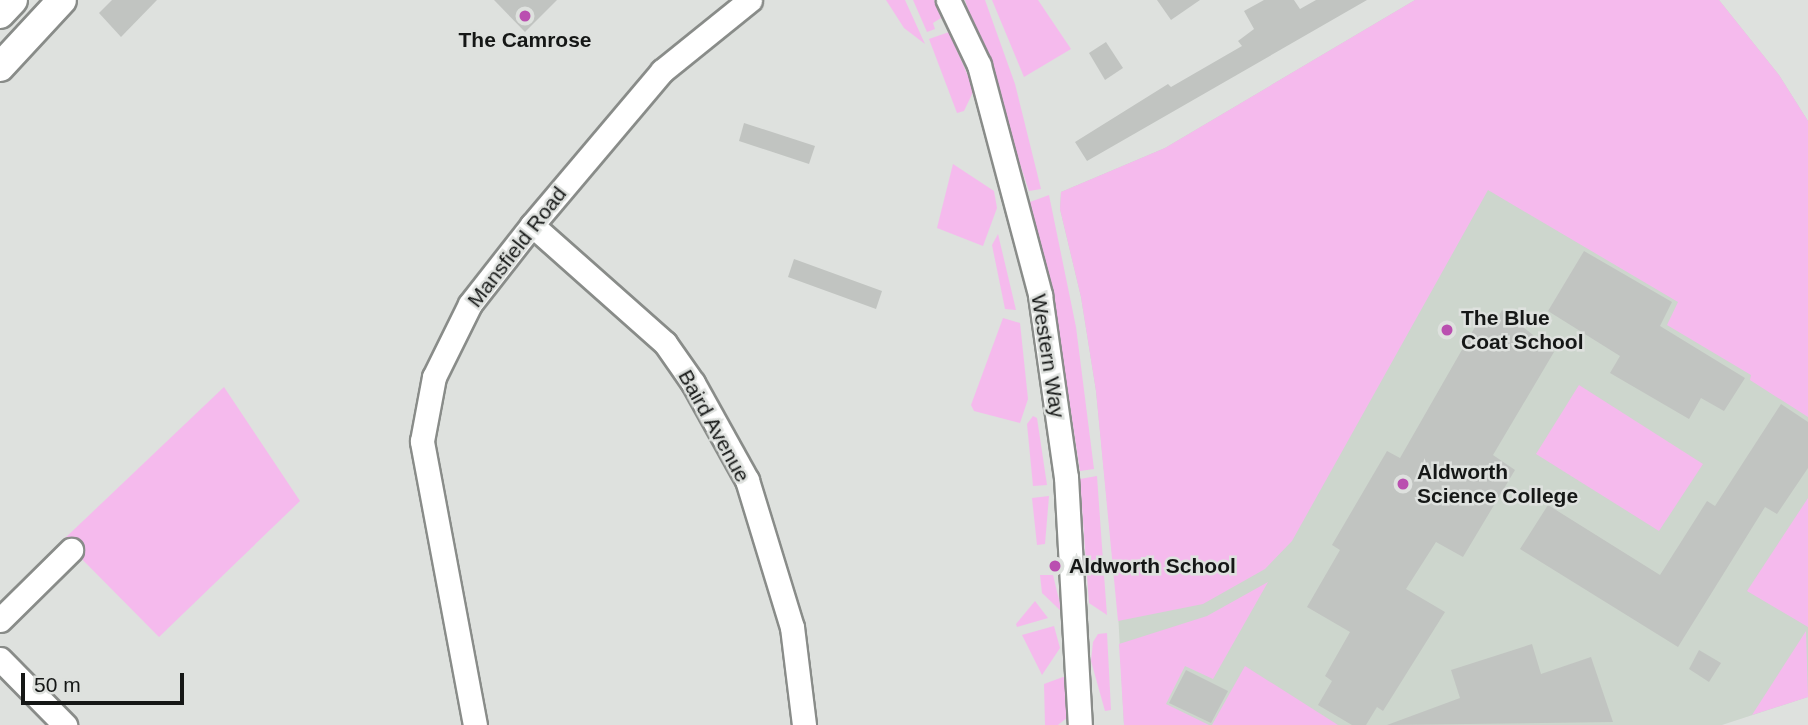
<!DOCTYPE html>
<html>
<head>
<meta charset="utf-8">
<style>
  body { margin:0 }
  #map { position:relative; width:1808px; height:725px; overflow:hidden; background:#dee1de; font-family:Helvetica,sans-serif }
  div>[style] { position:absolute }
  .built>* { inset:0; background:#cdd6cd }
  .green>* { inset:0; background:#f5baed }
  .building>* { inset:0; background:#c1c4c1 }
  .roads { filter:drop-shadow(2px 0 #898c89) drop-shadow(-2px 0 #898c89) drop-shadow(0 2px #898c89) drop-shadow(0 -2px #898c89) }
  .minor>* { height:23px; margin:-11.5px; padding:0 11.5px; transform-origin:11.5px; border-radius:11.5px; background:#fff }
  .major>* { height:28px; margin:-14px; padding:0 14px; transform-origin:14px; border-radius:14px; background:#fff }
  .dots>* { width:19px; height:19px; translate:-50% -50%; box-sizing:border-box; border:4px solid #dee1de; border-radius:50% }
  span { translate:-50% -50%; white-space:nowrap; text-align:center; line-height:1.15; -webkit-text-stroke:5px #dee1de; paint-order:stroke }
  .poi-label { font-size:21px; color:#151716; font-weight:700 }
  .left { translate:0 -50%; text-align:left }
  .street-label { font-size:21px; color:#151716 }
  .scale { position:absolute; left:21px; top:673px; width:163px; height:32px; box-sizing:border-box; border:4px solid #151716; border-top:0; padding-left:9px; font-size:21px; line-height:24px; white-space:nowrap; color:#151716; -webkit-text-stroke:5px #dee1de; paint-order:stroke }
</style>
</head>
<body>
<div id="map">
  <div class="built">
    <i style="clip-path:polygon(1415px 0,1719px 0,1779px 75px,1808px 121px,1808px 697px,1722px 725px,1124px 725px,1118px 612px,1096px 391px,1081px 297px,1060px 209px,1061px 192px,1165px 148px)"></i>
  </div>
  <div class="green">
    <i style="clip-path:polygon(886px 0,905px 0,925px 44px,904px 28px)"></i>
    <i style="clip-path:polygon(913px 0,934px 0,941px 18px,933px 23px,935px 29px,927px 32px)"></i>
    <i style="clip-path:polygon(965px 0,985px 0,1015px 84px,1041px 189px,1029px 191px)"></i>
    <i style="clip-path:polygon(992px 0,1038px 0,1071px 49px,1024px 77px)"></i>
    <i style="clip-path:polygon(1415px 0,1719px 0,1779px 75px,1808px 121px,1808px 417px,1750px 380px,1751px 375px,1667px 325px,1678px 302px,1488px 190px,1292px 541px,1265px 569px,1203px 604px,1118px 621px,1096px 391px,1081px 297px,1060px 209px,1061px 192px,1165px 148px)"></i>
    <i style="clip-path:polygon(949px 32px,974px 90px,964px 111px,957px 113px,929px 39px)"></i>
    <i style="clip-path:polygon(953px 164px,994px 191px,997px 208px,983px 246px,937px 228px)"></i>
    <i style="clip-path:polygon(1049px 195px,1076px 327px,1094px 469px,1080px 471px,1055px 309px,1030px 202px)"></i>
    <i style="clip-path:polygon(998px 234px,1016px 310px,1005px 309px,992px 245px)"></i>
    <i style="clip-path:polygon(1003px 318px,1020px 323px,1028px 399px,1020px 423px,974px 411px,971px 405px)"></i>
    <i style="clip-path:polygon(1579px 385px,1703px 464px,1659px 531px,1536px 454px)"></i>
    <i style="clip-path:polygon(224px 387px,300px 501px,159px 637px,63px 540px)"></i>
    <i style="clip-path:polygon(1033px 416px,1037px 418px,1047px 485px,1033px 486px,1027px 424px)"></i>
    <i style="clip-path:polygon(1097px 476px,1104px 575px,1107px 615px,1089px 603px,1080px 479px)"></i>
    <i style="clip-path:polygon(1049px 496px,1045px 544px,1037px 545px,1032px 498px)"></i>
    <i style="clip-path:polygon(1808px 498px,1808px 627px,1747px 591px)"></i>
    <i style="clip-path:polygon(1040px 575px,1053px 575px,1062px 612px,1042px 593px)"></i>
    <i style="clip-path:polygon(1268px 582px,1213px 679px,1185px 666px,1166px 704px,1209px 725px,1124px 725px,1119px 644px,1207px 616px)"></i>
    <i style="clip-path:polygon(1035px 601px,1048px 618px,1017px 627px,1016px 624px)"></i>
    <i style="clip-path:polygon(1054px 626px,1060px 648px,1042px 675px,1022px 635px)"></i>
    <i style="clip-path:polygon(1806px 631px,1808px 697px,1752px 715px)"></i>
    <i style="clip-path:polygon(1107px 633px,1111px 710px,1105px 711px,1091px 661px,1093px 642px,1098px 634px)"></i>
    <i style="clip-path:polygon(1245px 666px,1338px 725px,1212px 725px)"></i>
    <i style="clip-path:polygon(1063px 677px,1068px 677px,1068px 717px,1058px 725px,1045px 725px,1044px 684px)"></i>
  </div>
  <div class="building">
    <i style="clip-path:polygon(112px 0,157px 0,121px 37px,99px 13px)"></i>
    <i style="clip-path:polygon(494px 0,557px 0,525px 32px)"></i>
    <i style="clip-path:polygon(1157px 0,1200px 0,1171px 20px)"></i>
    <i style="clip-path:polygon(1264px 0,1294px 0,1300px 9px,1316px 0,1367px 0,1087px 161px,1075px 142px,1168px 84px,1171px 87px,1242px 46px,1238px 41px,1254px 29px,1244px 11px)"></i>
    <i style="clip-path:polygon(1106px 42px,1123px 68px,1105px 80px,1089px 53px)"></i>
    <i style="clip-path:polygon(744px 123px,815px 146px,809px 164px,739px 141px)"></i>
    <i style="clip-path:polygon(1584px 251px,1672px 302px,1660px 326px,1745px 378px,1724px 411px,1701px 398px,1689px 419px,1610px 373px,1620px 356px,1548px 311px)"></i>
    <i style="clip-path:polygon(794px 259px,882px 291px,876px 309px,788px 277px)"></i>
    <i style="clip-path:polygon(1502px 310px,1554px 352px,1493px 455px,1515px 470px,1463px 557px,1436px 542px,1406px 589px,1445px 612px,1383px 711px,1377px 707px,1366px 725px,1352px 725px,1318px 705px,1332px 681px,1325px 676px,1350px 632px,1307px 607px,1340px 550px,1332px 545px,1387px 451px,1400px 458px,1483px 313px,1496px 321px)"></i>
    <i style="clip-path:polygon(1781px 404px,1808px 422px,1808px 468px,1777px 514px,1765px 507px,1678px 647px,1520px 549px,1548px 505px,1660px 575px,1707px 501px,1715px 506px)"></i>
    <i style="clip-path:polygon(1532px 644px,1541px 674px,1591px 657px,1613px 722px,1387px 725px,1460px 698px,1451px 670px)"></i>
    <i style="clip-path:polygon(1699px 650px,1721px 663px,1709px 682px,1689px 669px)"></i>
    <i style="clip-path:polygon(1186px 670px,1228px 691px,1211px 723px,1169px 703px)"></i>
  </div>
  <div class="roads">
    <div class="minor">
      <i style="left:948px;top:0;width:72px;rotate:64.5deg"></i>
      <i style="left:979px;top:65px;width:238px;rotate:75.1deg"></i>
      <i style="left:1040px;top:295px;width:184px;rotate:81.9deg"></i>
      <i style="left:1066px;top:477px;width:248px;rotate:86.8deg"></i>
      <i style="left:532px;top:225px;width:178px;rotate:41.6deg"></i>
      <i style="left:665px;top:343px;width:49px;rotate:55deg"></i>
      <i style="left:693px;top:383px;width:111px;rotate:60.9deg"></i>
      <i style="left:747px;top:480px;width:154px;rotate:73deg"></i>
      <i style="left:792px;top:627px;width:99px;rotate:83deg"></i>
      <i style="left:0;top:620px;width:100px;rotate:-44.6deg"></i>
      <i style="left:0;top:659px;width:93px;rotate:45.4deg"></i>
      <i style="left:475px;top:725px;width:289px;rotate:-100.6deg"></i>
      <i style="left:422px;top:441px;width:65px;rotate:-79.4deg"></i>
      <i style="left:434px;top:377px;width:81px;rotate:-63.7deg"></i>
      <i style="left:470px;top:304px;width:100px;rotate:-51.9deg"></i>
      <i style="left:532px;top:225px;width:202px;rotate:-49.8deg"></i>
      <i style="left:662px;top:71px;width:113px;rotate:-38.9deg"></i>
    </div>
    <div class="major">
      <i style="left:0;top:14px;width:19px;rotate:-47deg"></i>
      <i style="left:0;top:67px;width:91px;rotate:-47.2deg"></i>
    </div>
  </div>
  <div class="dots">
    <i style="left:525px;top:16px;background:#ba4fb0"></i>
    <i style="left:1447px;top:330px;background:#ba4fb0"></i>
    <i style="left:1403px;top:484px;background:#ba4fb0"></i>
    <i style="left:1055px;top:566px;background:#ba4fb0"></i>
  </div>
  <div class="poi-label">
    <span style="left:525px;top:40px">The Camrose</span>
    <span class="left" style="left:1461px;top:330px">The Blue<br>Coat School</span>
    <span class="left" style="left:1417px;top:484px">Aldworth<br>Science College</span>
    <span class="left" style="left:1069px;top:566px">Aldworth School</span>
  </div>
  <div class="street-label">
    <span style="left:517px;top:247px;rotate:-52deg">Mansfield Road</span>
    <span style="left:1048px;top:356px;rotate:81deg">Western Way</span>
    <span style="left:714px;top:426px;rotate:61deg">Baird Avenue</span>
  </div>
  <div class="scale">50 m</div>
</div>
</body>
</html>
